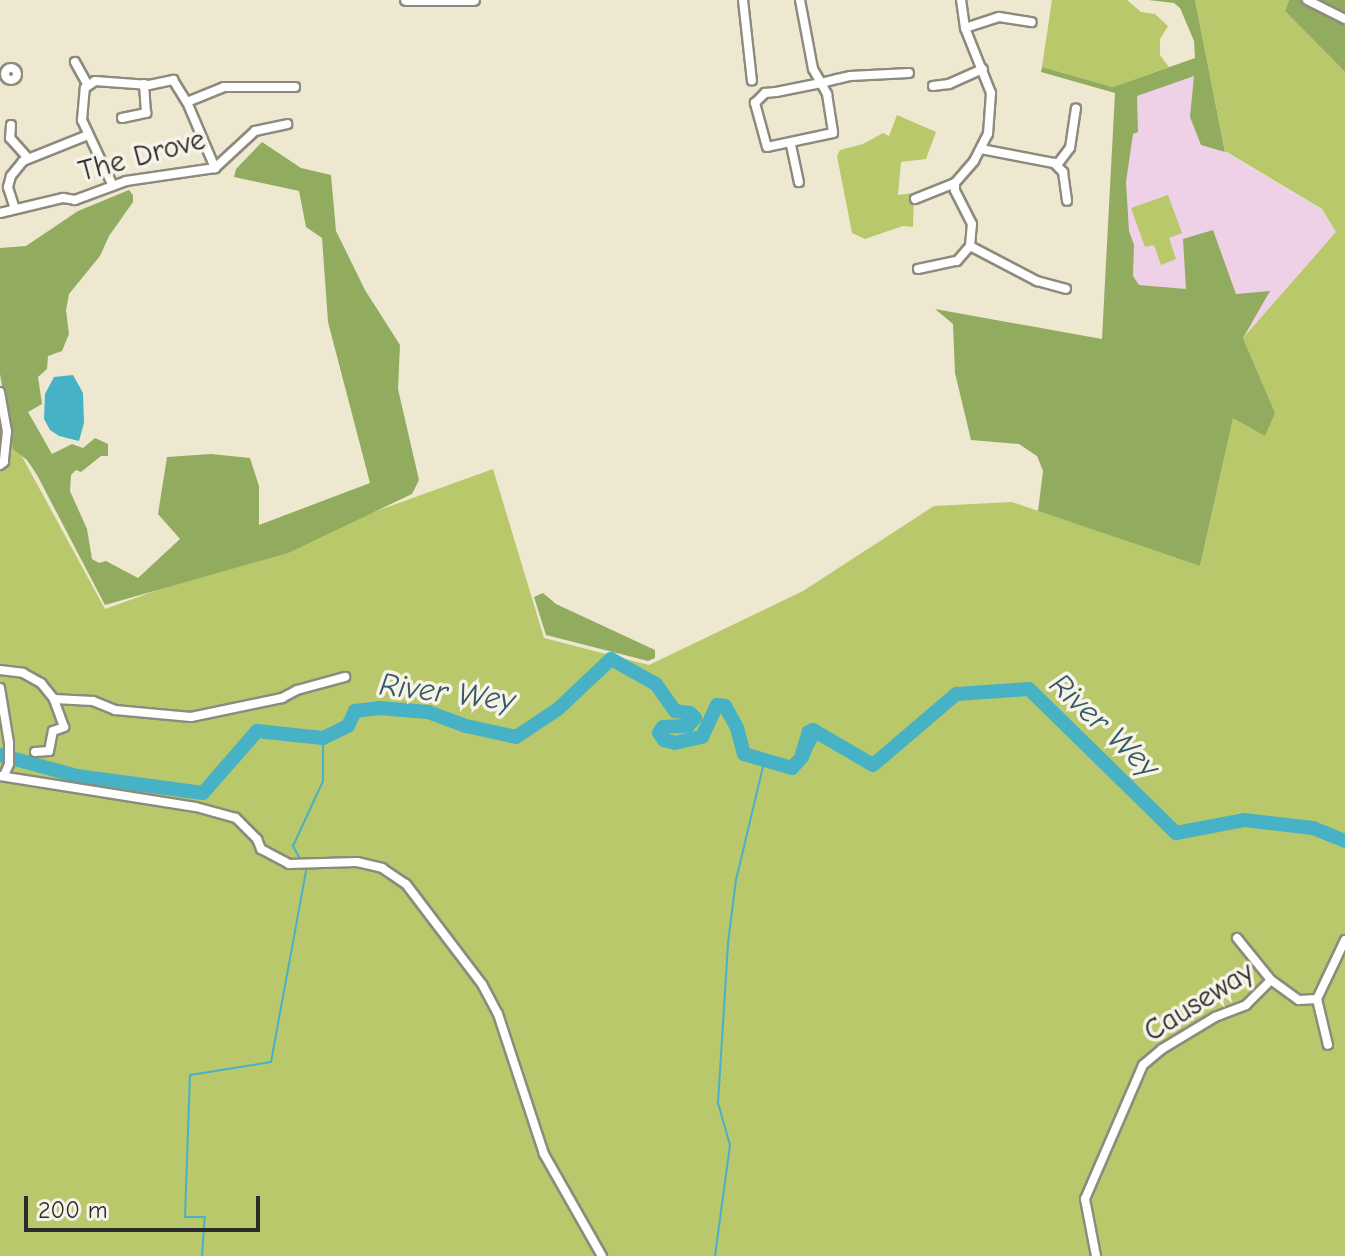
<!DOCTYPE html>
<html>
<head>
<meta charset="utf-8">
<style>
  body { margin:0 }
  #map { position:relative; width:1345px; height:1256px; overflow:hidden; background:#efe8d0; font-family:"Comic Neue",sans-serif }
  div>[style] { position:absolute }
  .built>* { inset:0; background:#eed0e7 }
  .green>* { inset:0; background:#b8c86b }
  .forest>* { inset:0; background:#92ac5f }
  .water>* { inset:0; background:#47b1c5 }
  .stream>* { height:2px; margin:-1px; padding:0 1px; transform-origin:1px; border-radius:1px; background:#47b1c5 }
  .river>* { height:14px; margin:-7px; padding:0 7px; transform-origin:7px; border-radius:7px; background:#47b1c5 }
  .roads { filter:drop-shadow(2px 0 #8d8a7e) drop-shadow(-2px 0 #8d8a7e) drop-shadow(0 2px #8d8a7e) drop-shadow(0 -2px #8d8a7e) }
  .minor>* { height:8px; margin:-4px; padding:0 4px; transform-origin:4px; border-radius:4px; background:#fff }
  .minor>.ring { margin:-4px; padding:0; box-sizing:content-box; background:none; border:8px solid #fff; border-radius:50% }
  .major>* { height:10px; margin:-5px; padding:0 5px; transform-origin:5px; border-radius:5px; background:#fff }
  span { translate:-50% -50%; white-space:nowrap; text-align:center; line-height:1.15; -webkit-text-stroke:7px #f7f3e8; paint-order:stroke }
  .street-label { font-size:30px; color:#2b2b2b }
  .water-label { font-size:32px; color:#355a61; font-style:italic }
  .scale { position:absolute; left:24px; top:1196px; width:236px; height:36px; box-sizing:border-box; border:4px solid #2b2b2b; border-top:0; padding-left:10px; font-size:24px; line-height:28px; white-space:nowrap; color:#2b2b2b; -webkit-text-stroke:6px #f7f3e8; paint-order:stroke }
</style>
</head>
<body>
<div id="map">
  <div class="built">
    <i style="clip-path:polygon(1207px 61px,1225px 152px,1322px 210px,1336px 232px,1243px 338px,1104px 297px,1115px 93px)"></i>
  </div>
  <div class="green">
    <i style="clip-path:polygon(1052px 0,1127px 0,1141px 12px,1155px 14px,1168px 26px,1160px 39px,1160px 55px,1169px 67px,1113px 87px,1042px 67px)"></i>
    <i style="clip-path:polygon(1195px 0,1289px 0,1285px 11px,1345px 72px,1345px 1256px,0 1256px,0 416px,105px 609px,493px 469px,544px 638px,649px 665px,803px 591px,934px 506px,1012px 502px,1200px 566px,1233px 417px,1275px 414px,1243px 338px,1336px 232px,1322px 209px,1225px 151px)"></i>
    <i style="clip-path:polygon(897px 115px,936px 132px,926px 159px,901px 162px,898px 195px,914px 193px,913px 227px,903px 226px,865px 239px,852px 233px,837px 156px,840px 150px,863px 144px,883px 133px,889px 136px)"></i>
    <i style="clip-path:polygon(1168px 195px,1182px 233px,1169px 238px,1176px 259px,1161px 265px,1154px 245px,1145px 247px,1131px 208px)"></i>
  </div>
  <div class="forest">
    <i style="clip-path:polygon(1148px 0,1195px 0,1225px 152px,1201px 145px,1190px 117px,1194px 76px,1137px 96px,1138px 132px,1133px 134px,1126px 182px,1129px 231px,1134px 245px,1133px 276px,1139px 285px,1186px 289px,1183px 239px,1213px 230px,1236px 294px,1270px 291px,1243px 338px,1275px 413px,1265px 436px,1233px 418px,1200px 566px,1038px 511px,1043px 471px,1037px 456px,1019px 444px,971px 440px,955px 373px,953px 324px,935px 309px,1102px 339px,1115px 93px,1041px 72px,1042px 67px,1113px 87px,1195px 58px,1194px 41px,1180px 8px,1174px 3px)"></i>
    <i style="clip-path:polygon(1289px 0,1345px 0,1345px 72px,1285px 11px)"></i>
    <i style="clip-path:polygon(262px 142px,301px 168px,331px 175px,336px 231px,365px 290px,400px 345px,398px 389px,419px 480px,412px 494px,288px 553px,105px 605px,37px 475px,27px 460px,13px 449px,0 374px,0 248px,26px 246px,78px 211px,129px 190px,133px 195px,133px 202px,109px 236px,100px 256px,69px 294px,66px 310px,69px 334px,62px 351px,48px 356px,47px 369px,38px 377px,42px 404px,28px 412px,52px 454px,72px 444px,83px 448px,95px 438px,108px 444px,108px 456px,101px 456px,81px 472px,76px 470px,71px 475px,70px 491px,87px 529px,92px 559px,99px 563px,106px 561px,138px 578px,180px 539px,158px 514px,167px 457px,211px 454px,250px 458px,259px 486px,259px 525px,370px 483px,328px 322px,322px 238px,306px 227px,299px 191px,234px 177px,236px 169px)"></i>
    <i style="clip-path:polygon(543px 593px,556px 604px,655px 650px,655px 658px,648px 661px,546px 635px,534px 597px)"></i>
  </div>
  <div class="water">
    <i style="clip-path:polygon(73px 375px,83px 393px,84px 423px,79px 441px,59px 436px,50px 430px,44px 419px,45px 394px,54px 377px)"></i>
    <i style="clip-path:polygon(811px 723px,822px 733px,807px 759px,801px 758px,795px 753px,803px 727px)"></i>
  </div>
  <div class="stream">
    <i style="left:299px;top:857px;width:13px;rotate:-119deg"></i>
    <i style="left:293px;top:846px;width:72px;rotate:-65.2deg"></i>
    <i style="left:323px;top:781px;width:43px;rotate:-90deg"></i>
    <i style="left:202px;top:1256px;width:39px;rotate:-86deg"></i>
    <i style="left:205px;top:1217px;width:20px;rotate:180deg"></i>
    <i style="left:185px;top:1217px;width:142px;rotate:-88deg"></i>
    <i style="left:190px;top:1075px;width:82px;rotate:-9.1deg"></i>
    <i style="left:271px;top:1062px;width:194px;rotate:-79.6deg"></i>
    <i style="left:715px;top:1256px;width:112px;rotate:-82.3deg"></i>
    <i style="left:730px;top:1145px;width:44px;rotate:-105.9deg"></i>
    <i style="left:718px;top:1103px;width:160px;rotate:-86.4deg"></i>
    <i style="left:728px;top:943px;width:64px;rotate:-82.8deg"></i>
    <i style="left:736px;top:880px;width:125px;rotate:-76.6deg"></i>
  </div>
  <div class="river">
    <i style="left:0;top:755px;width:80px;rotate:15.3deg"></i>
    <i style="left:77px;top:776px;width:127px;rotate:7.7deg"></i>
    <i style="left:203px;top:793px;width:82px;rotate:-48.9deg"></i>
    <i style="left:257px;top:731px;width:66px;rotate:6.1deg"></i>
    <i style="left:323px;top:738px;width:28px;rotate:-26deg"></i>
    <i style="left:348px;top:726px;width:17px;rotate:-65deg"></i>
    <i style="left:355px;top:711px;width:24px;rotate:-7deg"></i>
    <i style="left:379px;top:708px;width:49px;rotate:4.7deg"></i>
    <i style="left:428px;top:712px;width:40px;rotate:20.2deg"></i>
    <i style="left:466px;top:726px;width:51px;rotate:12.4deg"></i>
    <i style="left:516px;top:737px;width:50px;rotate:-33.7deg"></i>
    <i style="left:558px;top:709px;width:73px;rotate:-43.3deg"></i>
    <i style="left:611px;top:659px;width:51px;rotate:29.1deg"></i>
    <i style="left:656px;top:684px;width:33px;rotate:55deg"></i>
    <i style="left:675px;top:711px;width:15px;rotate:8deg"></i>
    <i style="left:690px;top:713px;width:7px;rotate:45deg"></i>
    <i style="left:695px;top:718px;width:11px;rotate:131deg"></i>
    <i style="left:688px;top:726px;width:25px;rotate:178deg"></i>
    <i style="left:663px;top:727px;width:7px;rotate:124deg"></i>
    <i style="left:659px;top:733px;width:9px;rotate:54deg"></i>
    <i style="left:664px;top:740px;width:11px;rotate:15deg"></i>
    <i style="left:675px;top:743px;width:28px;rotate:-13deg"></i>
    <i style="left:702px;top:737px;width:35px;rotate:-65deg"></i>
    <i style="left:717px;top:705px;width:8px;rotate:7deg"></i>
    <i style="left:725px;top:706px;width:25px;rotate:61deg"></i>
    <i style="left:737px;top:728px;width:27px;rotate:75deg"></i>
    <i style="left:744px;top:754px;width:50px;rotate:16.3deg"></i>
    <i style="left:792px;top:768px;width:15px;rotate:-48deg"></i>
    <i style="left:802px;top:757px;width:29px;rotate:-68deg"></i>
    <i style="left:813px;top:730px;width:69px;rotate:30.3deg"></i>
    <i style="left:873px;top:765px;width:109px;rotate:-40.5deg"></i>
    <i style="left:956px;top:694px;width:73px;rotate:-3.9deg"></i>
    <i style="left:1029px;top:689px;width:206px;rotate:44.4deg"></i>
    <i style="left:1176px;top:833px;width:69px;rotate:-10.8deg"></i>
    <i style="left:1244px;top:820px;width:69px;rotate:6.6deg"></i>
    <i style="left:1313px;top:828px;width:35px;rotate:22deg"></i>
  </div>
  <div class="roads">
    <div class="minor">
      <i style="left:743px;top:0;width:81px;rotate:83.7deg"></i>
      <i style="left:800px;top:0;width:70px;rotate:79.3deg"></i>
      <i style="left:813px;top:69px;width:16px;rotate:60deg"></i>
      <i style="left:821px;top:83px;width:13px;rotate:61deg"></i>
      <i style="left:827px;top:94px;width:39px;rotate:81deg"></i>
      <i style="left:833px;top:133px;width:67px;rotate:168deg"></i>
      <i style="left:767px;top:147px;width:46px;rotate:-105.3deg"></i>
      <i style="left:755px;top:103px;width:14px;rotate:-45deg"></i>
      <i style="left:765px;top:93px;width:11px;rotate:-5deg"></i>
      <i style="left:776px;top:92px;width:46px;rotate:-11.3deg"></i>
      <i style="left:821px;top:83px;width:16px;rotate:-14deg"></i>
      <i style="left:837px;top:79px;width:13px;rotate:-13deg"></i>
      <i style="left:850px;top:76px;width:59px;rotate:-2.9deg"></i>
      <i style="left:1307px;top:0;width:42px;rotate:26.6deg"></i>
      <i style="left:965px;top:28px;width:36px;rotate:-18deg"></i>
      <i style="left:999px;top:17px;width:33px;rotate:9deg"></i>
      <i style="left:75px;top:62px;width:26px;rotate:61deg"></i>
      <i class="ring" style="left:5px;top:68px;width:4px;height:4px"></i>
      <i style="left:933px;top:86px;width:16px;rotate:-7deg"></i>
      <i style="left:949px;top:84px;width:37px;rotate:-24deg"></i>
      <i style="left:187px;top:102px;width:40px;rotate:-22deg"></i>
      <i style="left:224px;top:87px;width:71px"></i>
      <i style="left:122px;top:118px;width:25px;rotate:-12deg"></i>
      <i style="left:146px;top:113px;width:29px;rotate:-94deg"></i>
      <i style="left:11px;top:125px;width:13px;rotate:94deg"></i>
      <i style="left:10px;top:138px;width:27px;rotate:48deg"></i>
      <i style="left:791px;top:145px;width:38px;rotate:78deg"></i>
      <i style="left:981px;top:149px;width:74px;rotate:10.9deg"></i>
      <i style="left:1054px;top:163px;width:13px;rotate:45deg"></i>
      <i style="left:1063px;top:172px;width:29px;rotate:82deg"></i>
      <i style="left:1057px;top:165px;width:21px;rotate:-53deg"></i>
      <i style="left:1070px;top:148px;width:40px;rotate:-81.5deg"></i>
      <i style="left:113px;top:186px;width:73px;rotate:-115.2deg"></i>
      <i style="left:82px;top:120px;width:32px;rotate:-85deg"></i>
      <i style="left:85px;top:88px;width:12px;rotate:-35deg"></i>
      <i style="left:95px;top:81px;width:54px;rotate:4.2deg"></i>
      <i style="left:149px;top:85px;width:25px;rotate:-12deg"></i>
      <i style="left:173px;top:80px;width:26px;rotate:58deg"></i>
      <i style="left:187px;top:102px;width:72px;rotate:67deg"></i>
      <i style="left:915px;top:199px;width:43px;rotate:-21.8deg"></i>
      <i style="left:955px;top:183px;width:29px;rotate:-49deg"></i>
      <i style="left:974px;top:161px;width:30px;rotate:-63deg"></i>
      <i style="left:988px;top:134px;width:41px;rotate:-85.8deg"></i>
      <i style="left:991px;top:93px;width:70px;rotate:-111.8deg"></i>
      <i style="left:965px;top:28px;width:28px;rotate:-98deg"></i>
      <i style="left:15px;top:209px;width:23px;rotate:-108deg"></i>
      <i style="left:8px;top:187px;width:11px;rotate:-75deg"></i>
      <i style="left:11px;top:176px;width:19px;rotate:-51deg"></i>
      <i style="left:23px;top:161px;width:70px;rotate:-21.8deg"></i>
      <i style="left:0;top:213px;width:65px;rotate:-13.4deg"></i>
      <i style="left:63px;top:198px;width:12px;rotate:9deg"></i>
      <i style="left:75px;top:200px;width:54px;rotate:-20.4deg"></i>
      <i style="left:126px;top:181px;width:90px;rotate:-8.3deg"></i>
      <i style="left:215px;top:168px;width:54px;rotate:-42.8deg"></i>
      <i style="left:255px;top:131px;width:33px;rotate:-12deg"></i>
      <i style="left:970px;top:246px;width:76px;rotate:27.6deg"></i>
      <i style="left:1037px;top:281px;width:30px;rotate:15deg"></i>
      <i style="left:918px;top:269px;width:40px;rotate:-12deg"></i>
      <i style="left:957px;top:261px;width:20px;rotate:-49deg"></i>
      <i style="left:970px;top:246px;width:22px;rotate:-85deg"></i>
      <i style="left:972px;top:224px;width:38px;rotate:-117deg"></i>
      <i style="left:955px;top:190px;width:7px;rotate:-90deg"></i>
      <i style="left:0;top:392px;width:40px;rotate:80deg"></i>
      <i style="left:7px;top:431px;width:31px;rotate:96deg"></i>
      <i style="left:4px;top:462px;width:5px;rotate:143deg"></i>
      <i style="left:0;top:670px;width:23px;rotate:7deg"></i>
      <i style="left:23px;top:673px;width:21px;rotate:29deg"></i>
      <i style="left:41px;top:683px;width:21px;rotate:51deg"></i>
      <i style="left:54px;top:699px;width:39px;rotate:3deg"></i>
      <i style="left:93px;top:701px;width:24px;rotate:22deg"></i>
      <i style="left:115px;top:710px;width:76px;rotate:5.3deg"></i>
      <i style="left:191px;top:717px;width:93px;rotate:-11.8deg"></i>
      <i style="left:282px;top:698px;width:17px;rotate:-28deg"></i>
      <i style="left:297px;top:690px;width:50px;rotate:-15.2deg"></i>
      <i style="left:0;top:688px;width:56px;rotate:80.7deg"></i>
      <i style="left:9px;top:743px;width:21px;rotate:90deg"></i>
      <i style="left:9px;top:764px;width:13px;rotate:113deg"></i>
      <i style="left:35px;top:752px;width:14px;rotate:-4deg"></i>
      <i style="left:49px;top:751px;width:20px;rotate:-79deg"></i>
      <i style="left:53px;top:731px;width:12px;rotate:-20deg"></i>
      <i style="left:64px;top:727px;width:30px;rotate:-110deg"></i>
      <i style="left:0;top:776px;width:198px;rotate:9deg"></i>
      <i style="left:196px;top:807px;width:41px;rotate:15.4deg"></i>
      <i style="left:236px;top:818px;width:30px;rotate:45deg"></i>
      <i style="left:257px;top:839px;width:11px;rotate:68deg"></i>
      <i style="left:261px;top:849px;width:32px;rotate:28deg"></i>
      <i style="left:289px;top:864px;width:68px;rotate:-1.7deg"></i>
      <i style="left:357px;top:862px;width:26px;rotate:13deg"></i>
      <i style="left:382px;top:868px;width:29px;rotate:34deg"></i>
      <i style="left:406px;top:884px;width:126px;rotate:52.8deg"></i>
      <i style="left:482px;top:984px;width:34px;rotate:62deg"></i>
      <i style="left:498px;top:1014px;width:147px;rotate:71.8deg"></i>
      <i style="left:544px;top:1154px;width:117px;rotate:60.4deg"></i>
      <i style="left:1237px;top:938px;width:54px;rotate:51deg"></i>
      <i style="left:1317px;top:999px;width:47px;rotate:76.6deg"></i>
      <i style="left:1096px;top:1256px;width:58px;rotate:-100.9deg"></i>
      <i style="left:1085px;top:1199px;width:146px;rotate:-66.6deg"></i>
      <i style="left:1143px;top:1065px;width:25px;rotate:-40deg"></i>
      <i style="left:1162px;top:1049px;width:62px;rotate:-31.1deg"></i>
      <i style="left:1215px;top:1017px;width:33px;rotate:-21deg"></i>
      <i style="left:1246px;top:1005px;width:35px;rotate:-45deg"></i>
      <i style="left:1271px;top:980px;width:34px;rotate:36deg"></i>
      <i style="left:1299px;top:1000px;width:18px;rotate:-3deg"></i>
      <i style="left:1317px;top:999px;width:65px;rotate:-64.6deg"></i>
    </div>
    <div class="major">
      <i style="left:406px;top:0;width:68px"></i>
    </div>
  </div>
  <div class="street-label">
    <span style="left:142px;top:156px;rotate:-15deg">The Drove</span>
    <span style="left:1199px;top:1002px;rotate:-32deg">Causeway</span>
  </div>
  <div class="water-label">
    <span style="left:447px;top:693px;rotate:7deg">River Wey</span>
    <span style="left:1104px;top:726px;rotate:43deg">River Wey</span>
  </div>
  <div class="scale">200 m</div>
</div>
</body>
</html>
